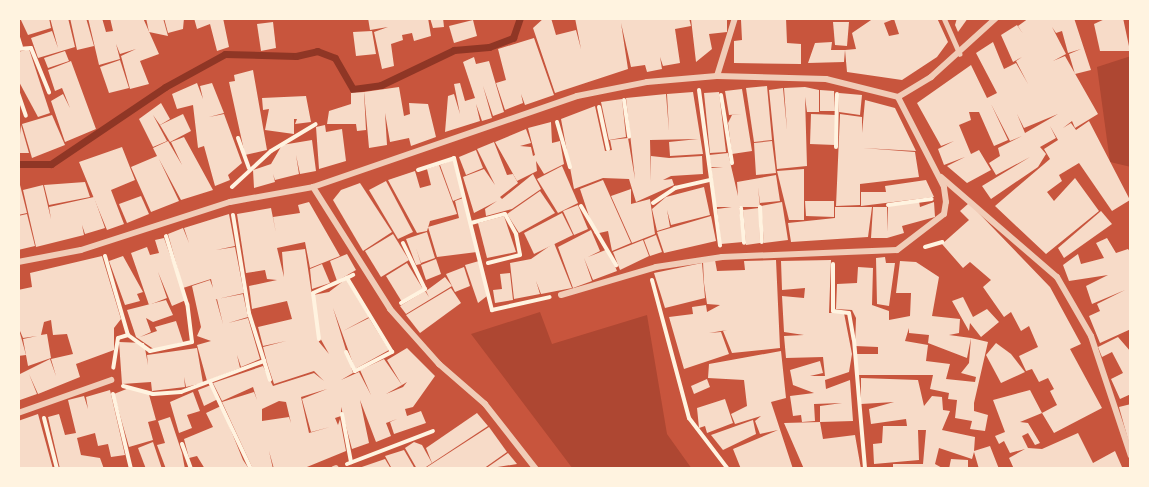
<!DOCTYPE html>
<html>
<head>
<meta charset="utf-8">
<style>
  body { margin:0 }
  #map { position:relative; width:1149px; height:487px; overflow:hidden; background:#c8553d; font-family:Mulish,sans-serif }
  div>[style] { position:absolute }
  .green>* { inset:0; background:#ae4732 }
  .stream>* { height:7px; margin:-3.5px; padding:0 3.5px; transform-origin:3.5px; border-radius:3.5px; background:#8f3625 }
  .building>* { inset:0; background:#f7dbc8 }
  .path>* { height:4px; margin:-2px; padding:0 2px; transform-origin:2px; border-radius:2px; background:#fff3e0 }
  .service>* { height:4.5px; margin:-2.25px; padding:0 2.25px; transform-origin:2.25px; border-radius:2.25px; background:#f1ccb7 }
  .minor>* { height:6px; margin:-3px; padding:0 3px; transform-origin:3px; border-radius:3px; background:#f1ccb7 }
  span { translate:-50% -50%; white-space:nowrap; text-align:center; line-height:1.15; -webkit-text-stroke:5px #fff3e0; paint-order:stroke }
  .frame { position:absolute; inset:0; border:20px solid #fff3e0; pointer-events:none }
</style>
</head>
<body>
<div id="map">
  <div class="green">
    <i style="clip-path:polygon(1131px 56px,1131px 167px,1110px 162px,1097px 67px)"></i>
    <i style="clip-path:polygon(540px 312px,552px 344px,647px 315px,667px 434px,692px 469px,573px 469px,471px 334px)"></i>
  </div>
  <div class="stream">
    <i style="left:18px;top:164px;width:33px"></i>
    <i style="left:51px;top:164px;width:138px;rotate:-34deg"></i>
    <i style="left:165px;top:87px;width:68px;rotate:-28.8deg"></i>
    <i style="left:225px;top:54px;width:71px;rotate:1.6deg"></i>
    <i style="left:296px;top:56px;width:22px;rotate:-13deg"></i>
    <i style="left:317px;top:51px;width:19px;rotate:21deg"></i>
    <i style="left:335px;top:58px;width:36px;rotate:60deg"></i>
    <i style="left:353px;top:89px;width:28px;rotate:-8deg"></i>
    <i style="left:381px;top:85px;width:81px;rotate:-25.6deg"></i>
    <i style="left:454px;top:50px;width:35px;rotate:-5deg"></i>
    <i style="left:489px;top:47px;width:26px;rotate:-21deg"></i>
    <i style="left:513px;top:38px;width:21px;rotate:-71deg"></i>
  </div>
  <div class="building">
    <i style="clip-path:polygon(20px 18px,49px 18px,51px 28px,28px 35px)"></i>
    <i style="clip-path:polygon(50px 18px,68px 18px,75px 47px,38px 58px,31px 38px,52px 31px,58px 48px)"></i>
    <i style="clip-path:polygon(70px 18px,86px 18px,94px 46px,77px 50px)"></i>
    <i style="clip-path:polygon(88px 18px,102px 18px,106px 32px,113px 31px,110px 18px,143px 18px,159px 54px,140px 61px,149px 84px,130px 89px,121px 56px,136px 49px,120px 54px,116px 44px,120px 59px,99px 65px)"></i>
    <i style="clip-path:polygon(146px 18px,163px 18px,168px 36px,149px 32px)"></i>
    <i style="clip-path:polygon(164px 18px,184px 18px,183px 29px,168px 33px)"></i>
    <i style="clip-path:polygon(194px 18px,223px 18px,229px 47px,217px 51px,210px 24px,197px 29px)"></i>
    <i style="clip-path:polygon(368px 18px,428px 18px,431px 36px,414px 41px,412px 33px,402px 35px,403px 40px,391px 44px,394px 66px,382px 69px,374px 32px,388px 27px,370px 30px)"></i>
    <i style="clip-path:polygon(430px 18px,443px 18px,444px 27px,433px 28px)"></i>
    <i style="clip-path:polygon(544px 18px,551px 18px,556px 35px,576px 30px,581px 49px,575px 18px,689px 18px,691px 26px,675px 29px,680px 63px,663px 66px,660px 57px,662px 69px,647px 72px,645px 65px,631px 67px,621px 23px,628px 69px,555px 93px,533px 28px)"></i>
    <i style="clip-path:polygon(709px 18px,727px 18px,727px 32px,709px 34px,712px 49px,696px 62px,691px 19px)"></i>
    <i style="clip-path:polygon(786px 18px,787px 43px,801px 44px,801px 64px,734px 63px,734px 41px,742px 40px,741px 20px)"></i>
    <i style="clip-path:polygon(evenodd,874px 18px,937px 18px,948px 42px,937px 57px,902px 80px,847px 72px,845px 50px,856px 49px,852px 33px,874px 18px,894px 19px,899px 34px,889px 36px,884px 23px,894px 19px)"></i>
    <i style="clip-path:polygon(957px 18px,968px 18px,958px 32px,955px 25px)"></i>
    <i style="clip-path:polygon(evenodd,1029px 18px,1074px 18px,1091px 70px,1075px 74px,1069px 54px,1081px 49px,1068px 53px,1062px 31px,1056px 33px,1052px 27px,1066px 54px,1053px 61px,1065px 56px,1098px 114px,1075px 128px,1072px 121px,1063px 128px,1071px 123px,1076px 130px,1089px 121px,1130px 200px,1112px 211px,1079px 163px,1059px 175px,1062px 181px,1047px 192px,1054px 201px,1075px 178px,1099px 211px,1046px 254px,995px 206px,1050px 159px,1044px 149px,1058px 140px,1050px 126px,1056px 138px,1040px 147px,1046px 154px,1038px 167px,991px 199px,982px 186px,1030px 157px,996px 175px,989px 163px,1000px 156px,998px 148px,1022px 136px,1010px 141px,991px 104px,1008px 140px,994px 146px,979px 112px,969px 112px,971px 120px,959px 125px,971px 154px,979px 150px,991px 170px,967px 183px,947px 166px,965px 157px,944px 165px,938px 149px,954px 141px,941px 146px,917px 103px,971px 65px,987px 98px,997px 93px,976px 53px,993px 42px,1004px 69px,1016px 63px,1028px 84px,1016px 61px,1022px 57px,1013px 62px,1001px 35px,1017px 25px,1023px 34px,1018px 26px,1029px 18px,1017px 114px,1024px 128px,1058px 114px,1025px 133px,1017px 114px)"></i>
    <i style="clip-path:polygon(1107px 18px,1123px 18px,1130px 51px,1100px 51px,1094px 24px)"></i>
    <i style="clip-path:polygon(473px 20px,477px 36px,454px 43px,449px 26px)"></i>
    <i style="clip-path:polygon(273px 22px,276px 48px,261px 51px,257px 24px)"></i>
    <i style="clip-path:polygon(833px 22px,849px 22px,847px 46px,835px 45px)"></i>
    <i style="clip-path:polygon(372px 31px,376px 54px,356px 56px,353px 32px)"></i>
    <i style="clip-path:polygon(534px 38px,554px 95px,525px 105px,521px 94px,523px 103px,505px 110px,496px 83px,506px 80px,498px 49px)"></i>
    <i style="clip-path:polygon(832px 42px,831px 50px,845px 50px,844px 62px,808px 63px,815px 43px)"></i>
    <i style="clip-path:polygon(29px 49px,50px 113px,38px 117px,18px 80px,18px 52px)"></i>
    <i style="clip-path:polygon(65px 51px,69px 61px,48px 68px,44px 58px)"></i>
    <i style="clip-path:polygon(474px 57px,476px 64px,489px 61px,504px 112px,493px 116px,483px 86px,492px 118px,482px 121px,476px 104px,480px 121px,445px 132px,448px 96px,454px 94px,460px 114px,454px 84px,460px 83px,465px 101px,475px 98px,463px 62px)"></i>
    <i style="clip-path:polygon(120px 60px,129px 88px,109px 93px,100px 67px)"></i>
    <i style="clip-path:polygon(71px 61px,96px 129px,65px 142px,51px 101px,63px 94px,70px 108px,62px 88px,55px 91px,48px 70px)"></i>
    <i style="clip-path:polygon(253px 70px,267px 150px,245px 155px,229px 82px,235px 81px,234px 75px)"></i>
    <i style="clip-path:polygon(197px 83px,203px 99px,200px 86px,212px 83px,224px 113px,209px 117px,224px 114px,242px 163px,228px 175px,230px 180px,215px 186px,204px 146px,198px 148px,193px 105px,177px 109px,172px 94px)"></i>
    <i style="clip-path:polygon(767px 86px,772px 140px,754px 142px,746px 88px)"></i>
    <i style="clip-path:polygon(399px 87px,404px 116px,410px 114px,409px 103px,428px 104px,436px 137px,411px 146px,409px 138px,390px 142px,385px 113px,387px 145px,369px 148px,364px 92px)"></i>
    <i style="clip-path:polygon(805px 87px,819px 90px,819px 112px,807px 112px,805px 97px,807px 166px,777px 169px,769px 90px,783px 88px,787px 130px,784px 88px)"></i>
    <i style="clip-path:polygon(742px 89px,752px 151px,732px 154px,728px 123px,732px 115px,742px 114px,729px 115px,725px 91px)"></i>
    <i style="clip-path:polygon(820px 90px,834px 91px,835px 111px,820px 111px)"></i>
    <i style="clip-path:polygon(364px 92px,366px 130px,357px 131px,356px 124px,327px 124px,329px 111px,351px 104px,351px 93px)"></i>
    <i style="clip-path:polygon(693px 92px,703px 154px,670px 156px,669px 142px,698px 139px,650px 140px,651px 181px,651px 156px,669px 158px,702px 156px,703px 174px,671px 176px,663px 180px,672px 179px,674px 185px,636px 202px,629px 179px,603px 178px,574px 189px,561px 119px,595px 106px,605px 151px,612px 150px,610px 140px,628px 138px,635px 179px,626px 98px,666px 94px,669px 131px,667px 94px)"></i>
    <i style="clip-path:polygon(719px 92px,726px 152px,710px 153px,704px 93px)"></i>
    <i style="clip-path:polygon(839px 93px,862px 95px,860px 115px,839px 112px)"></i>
    <i style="clip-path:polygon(306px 96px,311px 122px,295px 124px,297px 119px,285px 119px,294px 119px,294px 134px,265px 130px,269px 109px,263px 110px,262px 98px)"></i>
    <i style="clip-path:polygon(622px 99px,626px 137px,609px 140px,601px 102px)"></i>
    <i style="clip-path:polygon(865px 100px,895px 108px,916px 151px,863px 148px,915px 152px,919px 177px,860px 184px,860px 205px,836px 206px,840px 114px,862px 117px,862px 133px)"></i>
    <i style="clip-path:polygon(161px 103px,170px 119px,160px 125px,153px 115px,167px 141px,153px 147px,139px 119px)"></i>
    <i style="clip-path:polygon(183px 114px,191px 131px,170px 142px,160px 125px)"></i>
    <i style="clip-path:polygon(811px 114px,836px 115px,835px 145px,810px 144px)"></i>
    <i style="clip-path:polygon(52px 115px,65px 145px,32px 158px,22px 124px)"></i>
    <i style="clip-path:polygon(551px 122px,552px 143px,560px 141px,564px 164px,544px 174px,536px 161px,537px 171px,517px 181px,495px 142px,526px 129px,531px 143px,520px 146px,531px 147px,533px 156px,535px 155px,528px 128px)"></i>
    <i style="clip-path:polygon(21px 125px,29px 153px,18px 153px)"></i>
    <i style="clip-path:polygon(325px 125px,326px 132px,342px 129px,346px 161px,319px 169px,316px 127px)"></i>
    <i style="clip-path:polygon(184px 137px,213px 190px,181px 200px,159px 159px,179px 201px,151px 212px,131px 167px,157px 156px,153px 148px,168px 141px,182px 165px,171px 142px)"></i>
    <i style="clip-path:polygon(312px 140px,316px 171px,300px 174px,296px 155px,299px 174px,275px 180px,273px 174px,275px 182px,254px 188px,253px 170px,271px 164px,282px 145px)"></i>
    <i style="clip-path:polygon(772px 141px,776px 173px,756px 175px,754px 143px)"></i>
    <i style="clip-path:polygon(494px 142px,507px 175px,513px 174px,518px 183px,500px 197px,502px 199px,533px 174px,541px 189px,512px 209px,486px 216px,485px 209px,497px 201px,474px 213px,463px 177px,484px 169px,495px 185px,477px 149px)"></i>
    <i style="clip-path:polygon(122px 147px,135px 180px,111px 190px,124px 224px,107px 230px,79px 162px)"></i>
    <i style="clip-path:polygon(476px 150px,483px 168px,466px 175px,459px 157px)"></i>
    <i style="clip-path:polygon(728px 153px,738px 196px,737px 182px,776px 175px,780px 201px,760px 203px,758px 187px,760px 207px,716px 207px,711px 168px,723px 167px,711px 167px,709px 155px)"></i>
    <i style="clip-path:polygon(453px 160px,463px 197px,453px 201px,440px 165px)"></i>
    <i style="clip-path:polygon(439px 165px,457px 214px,430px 221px,427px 231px,417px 233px,388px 180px,415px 171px,420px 188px,431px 185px,427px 169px)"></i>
    <i style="clip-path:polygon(562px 166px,578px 203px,558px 213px,537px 179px)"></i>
    <i style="clip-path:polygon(804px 169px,804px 220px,789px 220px,777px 171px)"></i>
    <i style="clip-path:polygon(18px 177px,27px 213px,18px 215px)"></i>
    <i style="clip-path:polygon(603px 180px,631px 243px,612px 251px,608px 231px,595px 234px,580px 189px)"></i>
    <i style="clip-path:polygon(926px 180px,934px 197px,861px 206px,861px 192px,886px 192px,885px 186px)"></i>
    <i style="clip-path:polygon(386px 181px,413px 232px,398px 239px,369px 190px)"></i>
    <i style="clip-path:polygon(85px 182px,90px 197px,49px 205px,44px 185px)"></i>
    <i style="clip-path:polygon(360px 183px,392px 232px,363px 251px,333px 200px,341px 190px)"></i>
    <i style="clip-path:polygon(43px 185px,51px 219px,49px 207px,94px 197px,105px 228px,85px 234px,82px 225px,84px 235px,36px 247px,23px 190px)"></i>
    <i style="clip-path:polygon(704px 187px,710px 215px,671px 225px,667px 210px,670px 227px,657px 231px,652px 209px,666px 197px)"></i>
    <i style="clip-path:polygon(631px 189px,631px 204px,650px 199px,655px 234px,632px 243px,611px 196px)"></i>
    <i style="clip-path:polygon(540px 191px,555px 213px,519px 233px,507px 214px)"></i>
    <i style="clip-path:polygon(141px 196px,149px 214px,127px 223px,119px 204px)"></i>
    <i style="clip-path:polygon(463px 198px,477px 252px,437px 257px,428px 227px,459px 218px,455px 201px)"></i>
    <i style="clip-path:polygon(805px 201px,834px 201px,834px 217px,806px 216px)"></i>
    <i style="clip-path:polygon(919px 201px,920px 207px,934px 202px,935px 217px,902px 226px,904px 233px,887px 238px,871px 238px,873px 207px,887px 207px,888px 232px,888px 206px)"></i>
    <i style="clip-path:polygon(evenodd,309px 202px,340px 256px,310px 268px,305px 242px,277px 248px,284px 277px,282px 252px,305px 249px,319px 342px,329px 354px,319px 336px,313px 295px,329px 292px,346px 279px,369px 317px,343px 331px,369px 318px,389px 350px,355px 369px,333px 308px,353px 373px,341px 380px,359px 372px,371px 395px,360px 370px,384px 359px,402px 385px,386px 394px,403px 387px,407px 382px,402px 385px,387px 360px,407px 348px,435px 376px,413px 407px,405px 409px,407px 416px,421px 411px,426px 423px,394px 434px,390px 422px,397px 419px,386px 423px,391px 436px,376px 442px,360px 400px,369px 443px,352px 449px,341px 407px,341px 416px,335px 418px,338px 425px,340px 419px,346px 451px,302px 469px,274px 469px,269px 451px,273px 469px,253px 469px,222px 402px,254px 392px,257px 400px,253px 387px,222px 401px,213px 383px,263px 366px,273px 386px,314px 373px,324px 381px,314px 371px,274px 384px,268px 366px,287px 361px,268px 366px,263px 347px,286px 341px,263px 346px,258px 327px,292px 319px,287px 301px,252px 309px,249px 286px,277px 280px,267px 279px,265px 270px,246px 273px,237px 214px,271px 208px,276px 233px,273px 217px,300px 213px,298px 205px,309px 202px,327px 389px,302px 399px,311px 432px,330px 427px,309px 433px,301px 397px,327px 389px,309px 202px,279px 401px,286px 402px,291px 423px,289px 417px,262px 421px,262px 409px,279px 401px)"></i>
    <i style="clip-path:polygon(782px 202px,788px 240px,764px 243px,761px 206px)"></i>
    <i style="clip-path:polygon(969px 203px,1050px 287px,1081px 344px,1070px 349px,1102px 408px,1054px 433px,1042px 413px,1057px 405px,1050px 391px,1054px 389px,1048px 378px,1039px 382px,1032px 369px,1026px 371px,1019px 356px,1038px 347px,1029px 326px,1021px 331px,1011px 312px,1004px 317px,983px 287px,991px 280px,970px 262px,963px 268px,942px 244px,969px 220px,960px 211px)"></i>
    <i style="clip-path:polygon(578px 205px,588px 229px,574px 235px,563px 211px)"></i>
    <i style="clip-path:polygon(739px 206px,743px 242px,721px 244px,717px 209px)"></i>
    <i style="clip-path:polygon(835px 207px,872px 207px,868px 237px,791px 242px,788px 223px,835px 218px)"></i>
    <i style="clip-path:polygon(759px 208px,760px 243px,746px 245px,743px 210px)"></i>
    <i style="clip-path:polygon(1101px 211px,1112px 224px,1064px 258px,1058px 248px)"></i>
    <i style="clip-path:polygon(562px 213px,573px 235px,534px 254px,524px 233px)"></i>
    <i style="clip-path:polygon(27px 214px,35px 246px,18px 250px,18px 216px)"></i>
    <i style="clip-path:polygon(229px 214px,235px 246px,216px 250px,235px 247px,244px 293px,204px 302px,216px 299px,223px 324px,217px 299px,243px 294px,248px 317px,228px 323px,248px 318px,260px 359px,241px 367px,237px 355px,240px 368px,207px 381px,197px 345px,211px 341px,197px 336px,201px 327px,192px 286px,210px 280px,213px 288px,211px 279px,183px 288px,168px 234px,183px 228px,189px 243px,184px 228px)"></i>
    <i style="clip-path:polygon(504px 216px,516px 252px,487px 258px,478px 223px)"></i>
    <i style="clip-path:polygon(711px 216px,716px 241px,664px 253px,657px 232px)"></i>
    <i style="clip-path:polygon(591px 230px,600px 251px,588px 257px,608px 249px,617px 271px,593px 280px,584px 258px,592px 281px,573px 288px,558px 247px)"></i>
    <i style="clip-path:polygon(427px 232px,435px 258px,421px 263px,416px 248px,421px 264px,416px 265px,406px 239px)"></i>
    <i style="clip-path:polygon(393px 234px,409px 260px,381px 277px,365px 251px)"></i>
    <i style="clip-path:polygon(656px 235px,662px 252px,650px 256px,644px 240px)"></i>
    <i style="clip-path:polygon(164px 238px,186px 300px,172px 306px,158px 272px,167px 298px,149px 305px,131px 253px,147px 247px,150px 255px,159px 253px,155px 240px)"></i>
    <i style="clip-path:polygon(1107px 238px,1116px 253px,1128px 249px,1131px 253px,1131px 329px,1100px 343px,1089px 316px,1100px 311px,1097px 304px,1125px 290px,1092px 304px,1086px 286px,1108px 275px,1069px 281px,1063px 265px,1078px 254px,1081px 264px,1104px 258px,1096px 243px)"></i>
    <i style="clip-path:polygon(643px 240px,649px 256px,620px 270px,613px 252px)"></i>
    <i style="clip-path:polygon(554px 243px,572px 288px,541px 294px,536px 281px,540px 294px,514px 299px,510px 263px,531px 259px)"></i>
    <i style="clip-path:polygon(347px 254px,356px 270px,337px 281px,330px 261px)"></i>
    <i style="clip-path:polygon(102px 256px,121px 319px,114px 328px,114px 350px,76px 364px,80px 377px,38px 394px,29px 374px,37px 394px,20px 400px,18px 375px,50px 359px,56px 376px,51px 359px,73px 354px,67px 334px,53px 335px,51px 320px,44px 322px,41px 335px,47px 334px,51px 358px,28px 366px,23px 339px,37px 336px,23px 338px,20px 331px,18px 290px,32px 287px,30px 273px)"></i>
    <i style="clip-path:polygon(123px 256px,143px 292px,137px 294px,140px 301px,125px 305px,109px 261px)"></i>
    <i style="clip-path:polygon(885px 257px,886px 263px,895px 263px,889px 306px,877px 304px,876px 258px)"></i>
    <i style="clip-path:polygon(436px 259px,441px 274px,426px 280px,421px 265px)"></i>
    <i style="clip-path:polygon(715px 260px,717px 271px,745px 270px,744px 261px,776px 260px,780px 348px,732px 353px,723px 331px,727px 330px,709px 333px,721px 332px,729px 354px,684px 369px,669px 317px,693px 314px,692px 307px,706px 305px,707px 312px,720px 305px,707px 304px,704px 283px,703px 262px)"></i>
    <i style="clip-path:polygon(831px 260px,829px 313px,844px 313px,852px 354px,849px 372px,825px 380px,826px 389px,850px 380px,853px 421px,820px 422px,820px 406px,842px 403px,814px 404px,815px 421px,802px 422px,801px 415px,793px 416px,790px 396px,814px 393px,793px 385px,790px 370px,820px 361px,823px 373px,810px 376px,825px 376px,823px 357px,786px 358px,784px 336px,804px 335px,784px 332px,782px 296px,804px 298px,805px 288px,782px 290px,781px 261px)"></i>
    <i style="clip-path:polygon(479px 261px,487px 296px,478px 303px,465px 265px)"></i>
    <i style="clip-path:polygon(900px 261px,916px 262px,939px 277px,932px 316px,960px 319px,959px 333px,949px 335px,971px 338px,967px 358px,928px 343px,929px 335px,909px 333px,909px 328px,905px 341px,928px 345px,926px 361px,950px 364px,946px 379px,975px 382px,976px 377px,961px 373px,969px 363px,971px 338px,988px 342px,974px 403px,974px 411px,988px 415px,985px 431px,970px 429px,972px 421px,955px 418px,957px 400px,948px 399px,949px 393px,930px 389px,933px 375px,857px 375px,857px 354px,878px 354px,878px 347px,855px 346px,856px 318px,852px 310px,836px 309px,837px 284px,857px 283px,858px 267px,873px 268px,872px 305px,889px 311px,889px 320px,910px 316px,911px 293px,896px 293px)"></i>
    <i style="clip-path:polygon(407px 263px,423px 289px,402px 302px,386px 276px)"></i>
    <i style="clip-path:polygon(702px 263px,705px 298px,665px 308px,654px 273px)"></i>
    <i style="clip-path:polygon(322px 264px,330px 283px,312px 289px,310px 269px)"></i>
    <i style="clip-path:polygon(464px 267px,470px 286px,455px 292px,446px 274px)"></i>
    <i style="clip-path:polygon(510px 273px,513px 300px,495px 303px,493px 290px,502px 289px,500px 274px)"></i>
    <i style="clip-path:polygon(445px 277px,452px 286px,406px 314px,400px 306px,425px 291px,429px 297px,426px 291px)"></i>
    <i style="clip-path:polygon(451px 288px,461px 303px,420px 333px,406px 315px)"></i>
    <i style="clip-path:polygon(963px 297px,973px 317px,987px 309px,999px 322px,981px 337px,970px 323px,969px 331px,952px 301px)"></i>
    <i style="clip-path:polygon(166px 300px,173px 315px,153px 322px,146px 318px,151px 332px,140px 337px,157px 331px,155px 327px,176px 321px,183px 342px,155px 350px,136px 337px,127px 310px)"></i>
    <i style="clip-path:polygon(18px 326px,26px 355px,18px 356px)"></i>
    <i style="clip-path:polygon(1118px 337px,1131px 352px,1131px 394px,1120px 399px,1111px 379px,1123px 373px,1112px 352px,1102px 357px,1098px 347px)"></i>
    <i style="clip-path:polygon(119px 342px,144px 343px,148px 365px,147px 355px,197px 348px,203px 383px,186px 387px,184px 377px,185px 387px,152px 391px,151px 382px,122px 384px)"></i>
    <i style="clip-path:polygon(996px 343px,1011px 354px,1025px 372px,1001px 383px,986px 355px)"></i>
    <i style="clip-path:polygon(781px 351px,786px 398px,771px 402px,793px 469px,741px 469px,733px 449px,778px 430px,760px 434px,755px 421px,761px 416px,735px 424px,731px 414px,747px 406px,744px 380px,708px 378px,709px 364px)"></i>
    <i style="clip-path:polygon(861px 378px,918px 380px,924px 406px,932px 396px,942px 397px,943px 410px,950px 411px,942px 430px,975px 437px,974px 451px,990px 446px,999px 469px,979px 469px,974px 452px,972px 459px,939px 448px,935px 464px,944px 469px,893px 469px,893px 464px,923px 464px,926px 430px,918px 430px,919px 460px,874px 464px,873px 444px,882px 443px,883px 426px,907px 426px,906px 419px,871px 424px,869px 409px,894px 402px,861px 404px)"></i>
    <i style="clip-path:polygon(707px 379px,710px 387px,694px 394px,691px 386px)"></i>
    <i style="clip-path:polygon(211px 385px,218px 399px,204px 406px,198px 390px)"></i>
    <i style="clip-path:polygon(129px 388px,148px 391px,156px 420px,148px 422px,153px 440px,129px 447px,114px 394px)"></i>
    <i style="clip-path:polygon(110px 390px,125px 455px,111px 457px,108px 444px,98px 446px,95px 433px,77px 438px,81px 455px,100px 458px,104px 469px,60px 469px,48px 417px,59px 414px,65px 435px,76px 433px,68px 400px,84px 396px,88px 409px,86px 397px)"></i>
    <i style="clip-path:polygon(1030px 390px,1042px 413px,1020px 422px,1028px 423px,1040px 443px,1035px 445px,1028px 433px,1022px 436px,1028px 448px,1042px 449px,1078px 433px,1093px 463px,1115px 451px,1122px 467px,1014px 469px,1009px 458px,1025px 449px,1010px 453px,1004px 441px,999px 444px,995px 436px,1005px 432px,993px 400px)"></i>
    <i style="clip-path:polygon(193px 392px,200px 411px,187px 415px,192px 428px,179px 433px,170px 402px)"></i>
    <i style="clip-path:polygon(725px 399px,733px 423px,707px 433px,705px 426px,699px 428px,697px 408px)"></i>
    <i style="clip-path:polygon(1131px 404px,1131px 450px,1119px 407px)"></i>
    <i style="clip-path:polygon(221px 406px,243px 460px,249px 469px,205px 469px,197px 456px,189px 458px,184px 439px,213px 427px,206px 413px)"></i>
    <i style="clip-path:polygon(477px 413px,488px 426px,432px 463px,426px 448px)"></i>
    <i style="clip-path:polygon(38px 414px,53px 469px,18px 469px,18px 421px)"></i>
    <i style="clip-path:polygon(170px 417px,182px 453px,185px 469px,166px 469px,157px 445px,165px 443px,158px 421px)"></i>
    <i style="clip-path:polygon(753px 420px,756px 434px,723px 450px,711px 435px)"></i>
    <i style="clip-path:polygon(820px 422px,823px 439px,855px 435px,861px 469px,804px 469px,784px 423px)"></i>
    <i style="clip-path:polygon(489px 427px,507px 452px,483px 469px,424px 469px)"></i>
    <i style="clip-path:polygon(153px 442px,162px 469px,146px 469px,138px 448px)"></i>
    <i style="clip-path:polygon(414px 442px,422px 445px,432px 463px,423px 469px,417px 469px,405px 448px)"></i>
    <i style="clip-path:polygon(404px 450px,415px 469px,392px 469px,385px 456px)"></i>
    <i style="clip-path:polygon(508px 453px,517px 464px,485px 469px)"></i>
    <i style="clip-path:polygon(385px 459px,391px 469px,356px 469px)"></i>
    <i style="clip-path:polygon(951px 459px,968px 460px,968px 469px,949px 469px)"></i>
  </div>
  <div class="path">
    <i style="left:18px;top:37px;width:10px;rotate:73deg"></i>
    <i style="left:18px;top:49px;width:13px;rotate:-4deg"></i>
    <i style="left:31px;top:48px;width:48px;rotate:67.8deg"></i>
    <i style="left:699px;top:90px;width:157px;rotate:82.3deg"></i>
    <i style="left:18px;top:93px;width:24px;rotate:71deg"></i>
    <i style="left:721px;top:95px;width:69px;rotate:80.8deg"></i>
    <i style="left:624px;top:100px;width:37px;rotate:82deg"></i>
    <i style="left:599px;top:107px;width:43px;rotate:77.9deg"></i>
    <i style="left:557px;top:122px;width:47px;rotate:73.9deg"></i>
    <i style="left:238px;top:138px;width:32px;rotate:70deg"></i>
    <i style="left:836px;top:147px;width:53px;rotate:-88.9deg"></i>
    <i style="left:418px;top:170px;width:38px;rotate:-18deg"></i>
    <i style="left:454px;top:158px;width:157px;rotate:76deg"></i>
    <i style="left:492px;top:310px;width:59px;rotate:-12.6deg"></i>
    <i style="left:232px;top:187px;width:53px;rotate:-42.7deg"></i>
    <i style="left:271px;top:151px;width:52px;rotate:-31deg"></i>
    <i style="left:653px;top:203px;width:27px;rotate:-34deg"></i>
    <i style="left:675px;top:188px;width:35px;rotate:-13deg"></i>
    <i style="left:888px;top:205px;width:44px;rotate:-7.8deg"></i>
    <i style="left:581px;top:206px;width:69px;rotate:59.3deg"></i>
    <i style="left:760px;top:207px;width:35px;rotate:87deg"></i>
    <i style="left:741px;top:208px;width:35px;rotate:85deg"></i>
    <i style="left:233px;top:215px;width:99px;rotate:80.7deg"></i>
    <i style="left:249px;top:313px;width:70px;rotate:72.6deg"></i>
    <i style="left:471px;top:223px;width:35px;rotate:-15deg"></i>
    <i style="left:505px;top:214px;width:23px;rotate:61deg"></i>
    <i style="left:516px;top:234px;width:21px;rotate:79deg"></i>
    <i style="left:520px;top:255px;width:33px;rotate:166deg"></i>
    <i style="left:925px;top:247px;width:18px;rotate:-16deg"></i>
    <i style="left:105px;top:256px;width:82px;rotate:73.8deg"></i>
    <i style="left:128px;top:335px;width:10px;rotate:163deg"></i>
    <i style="left:118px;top:338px;width:30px;rotate:99deg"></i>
    <i style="left:833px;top:264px;width:47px;rotate:90deg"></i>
    <i style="left:833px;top:311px;width:16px;rotate:7deg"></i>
    <i style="left:849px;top:313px;width:27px;rotate:80deg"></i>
    <i style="left:854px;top:340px;width:129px;rotate:85.1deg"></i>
    <i style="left:652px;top:280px;width:143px;rotate:75deg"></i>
    <i style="left:689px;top:418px;width:64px;rotate:52.6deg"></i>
    <i style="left:401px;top:303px;width:28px;rotate:-30deg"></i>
    <i style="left:425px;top:289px;width:51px;rotate:-115.6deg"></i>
    <i style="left:128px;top:335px;width:27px;rotate:36deg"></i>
    <i style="left:150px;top:351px;width:43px;rotate:-12.1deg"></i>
    <i style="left:192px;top:342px;width:38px;rotate:-97deg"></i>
    <i style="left:187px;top:304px;width:71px;rotate:-107.2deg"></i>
    <i style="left:319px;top:339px;width:46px;rotate:-97.4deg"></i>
    <i style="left:313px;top:293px;width:37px;rotate:-24deg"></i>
    <i style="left:346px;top:352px;width:21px;rotate:65deg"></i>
    <i style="left:355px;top:371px;width:42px;rotate:-27.2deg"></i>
    <i style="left:392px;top:352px;width:87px;rotate:-121.3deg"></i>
    <i style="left:347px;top:278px;width:7px;rotate:-27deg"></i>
    <i style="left:210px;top:382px;width:96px;rotate:64.8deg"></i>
    <i style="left:123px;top:386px;width:31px;rotate:15deg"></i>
    <i style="left:153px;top:394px;width:28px;rotate:-4deg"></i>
    <i style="left:181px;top:392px;width:89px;rotate:-20.5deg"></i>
    <i style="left:113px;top:394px;width:77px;rotate:76.5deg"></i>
    <i style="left:342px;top:414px;width:49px;rotate:79.4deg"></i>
    <i style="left:44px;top:418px;width:53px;rotate:75.7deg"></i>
    <i style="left:182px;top:444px;width:27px;rotate:70deg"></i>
    <i style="left:347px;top:464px;width:92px;rotate:-21deg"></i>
  </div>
  <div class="service">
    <i style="left:944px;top:18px;width:39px;rotate:66deg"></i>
  </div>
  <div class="minor">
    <i style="left:717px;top:76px;width:61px;rotate:-72.8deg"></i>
    <i style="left:941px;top:177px;width:153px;rotate:40.8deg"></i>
    <i style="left:1057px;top:277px;width:68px;rotate:60deg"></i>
    <i style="left:1091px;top:336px;width:126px;rotate:71.6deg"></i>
    <i style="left:313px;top:187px;width:144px;rotate:57.7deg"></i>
    <i style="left:390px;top:309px;width:74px;rotate:48.3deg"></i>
    <i style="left:439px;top:364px;width:61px;rotate:41deg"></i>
    <i style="left:485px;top:404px;width:83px;rotate:51.9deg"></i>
    <i style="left:18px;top:262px;width:64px;rotate:-10.8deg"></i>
    <i style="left:81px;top:250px;width:157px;rotate:-17.9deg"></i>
    <i style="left:230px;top:202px;width:84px;rotate:-10.2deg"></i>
    <i style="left:313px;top:187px;width:279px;rotate:-19deg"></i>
    <i style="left:577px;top:96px;width:71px;rotate:-11.3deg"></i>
    <i style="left:647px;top:82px;width:70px;rotate:-4.9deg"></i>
    <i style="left:717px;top:76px;width:109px;rotate:1.6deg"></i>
    <i style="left:826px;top:79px;width:74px;rotate:14deg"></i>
    <i style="left:898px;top:97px;width:39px;rotate:-31deg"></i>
    <i style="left:931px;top:77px;width:88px;rotate:-42.2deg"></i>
    <i style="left:561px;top:295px;width:99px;rotate:-16.4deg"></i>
    <i style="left:656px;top:267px;width:67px;rotate:-8.6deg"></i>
    <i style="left:722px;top:257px;width:175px;rotate:-2.3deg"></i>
    <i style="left:897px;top:250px;width:59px;rotate:-37.5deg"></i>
    <i style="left:944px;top:214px;width:12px;rotate:-81deg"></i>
    <i style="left:946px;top:202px;width:15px;rotate:-98deg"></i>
    <i style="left:944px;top:187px;width:101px;rotate:-117.1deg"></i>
    <i style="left:18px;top:413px;width:99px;rotate:-19.5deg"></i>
    <i style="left:334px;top:469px;width:2px;rotate:-27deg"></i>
  </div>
  <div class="frame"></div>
</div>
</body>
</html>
